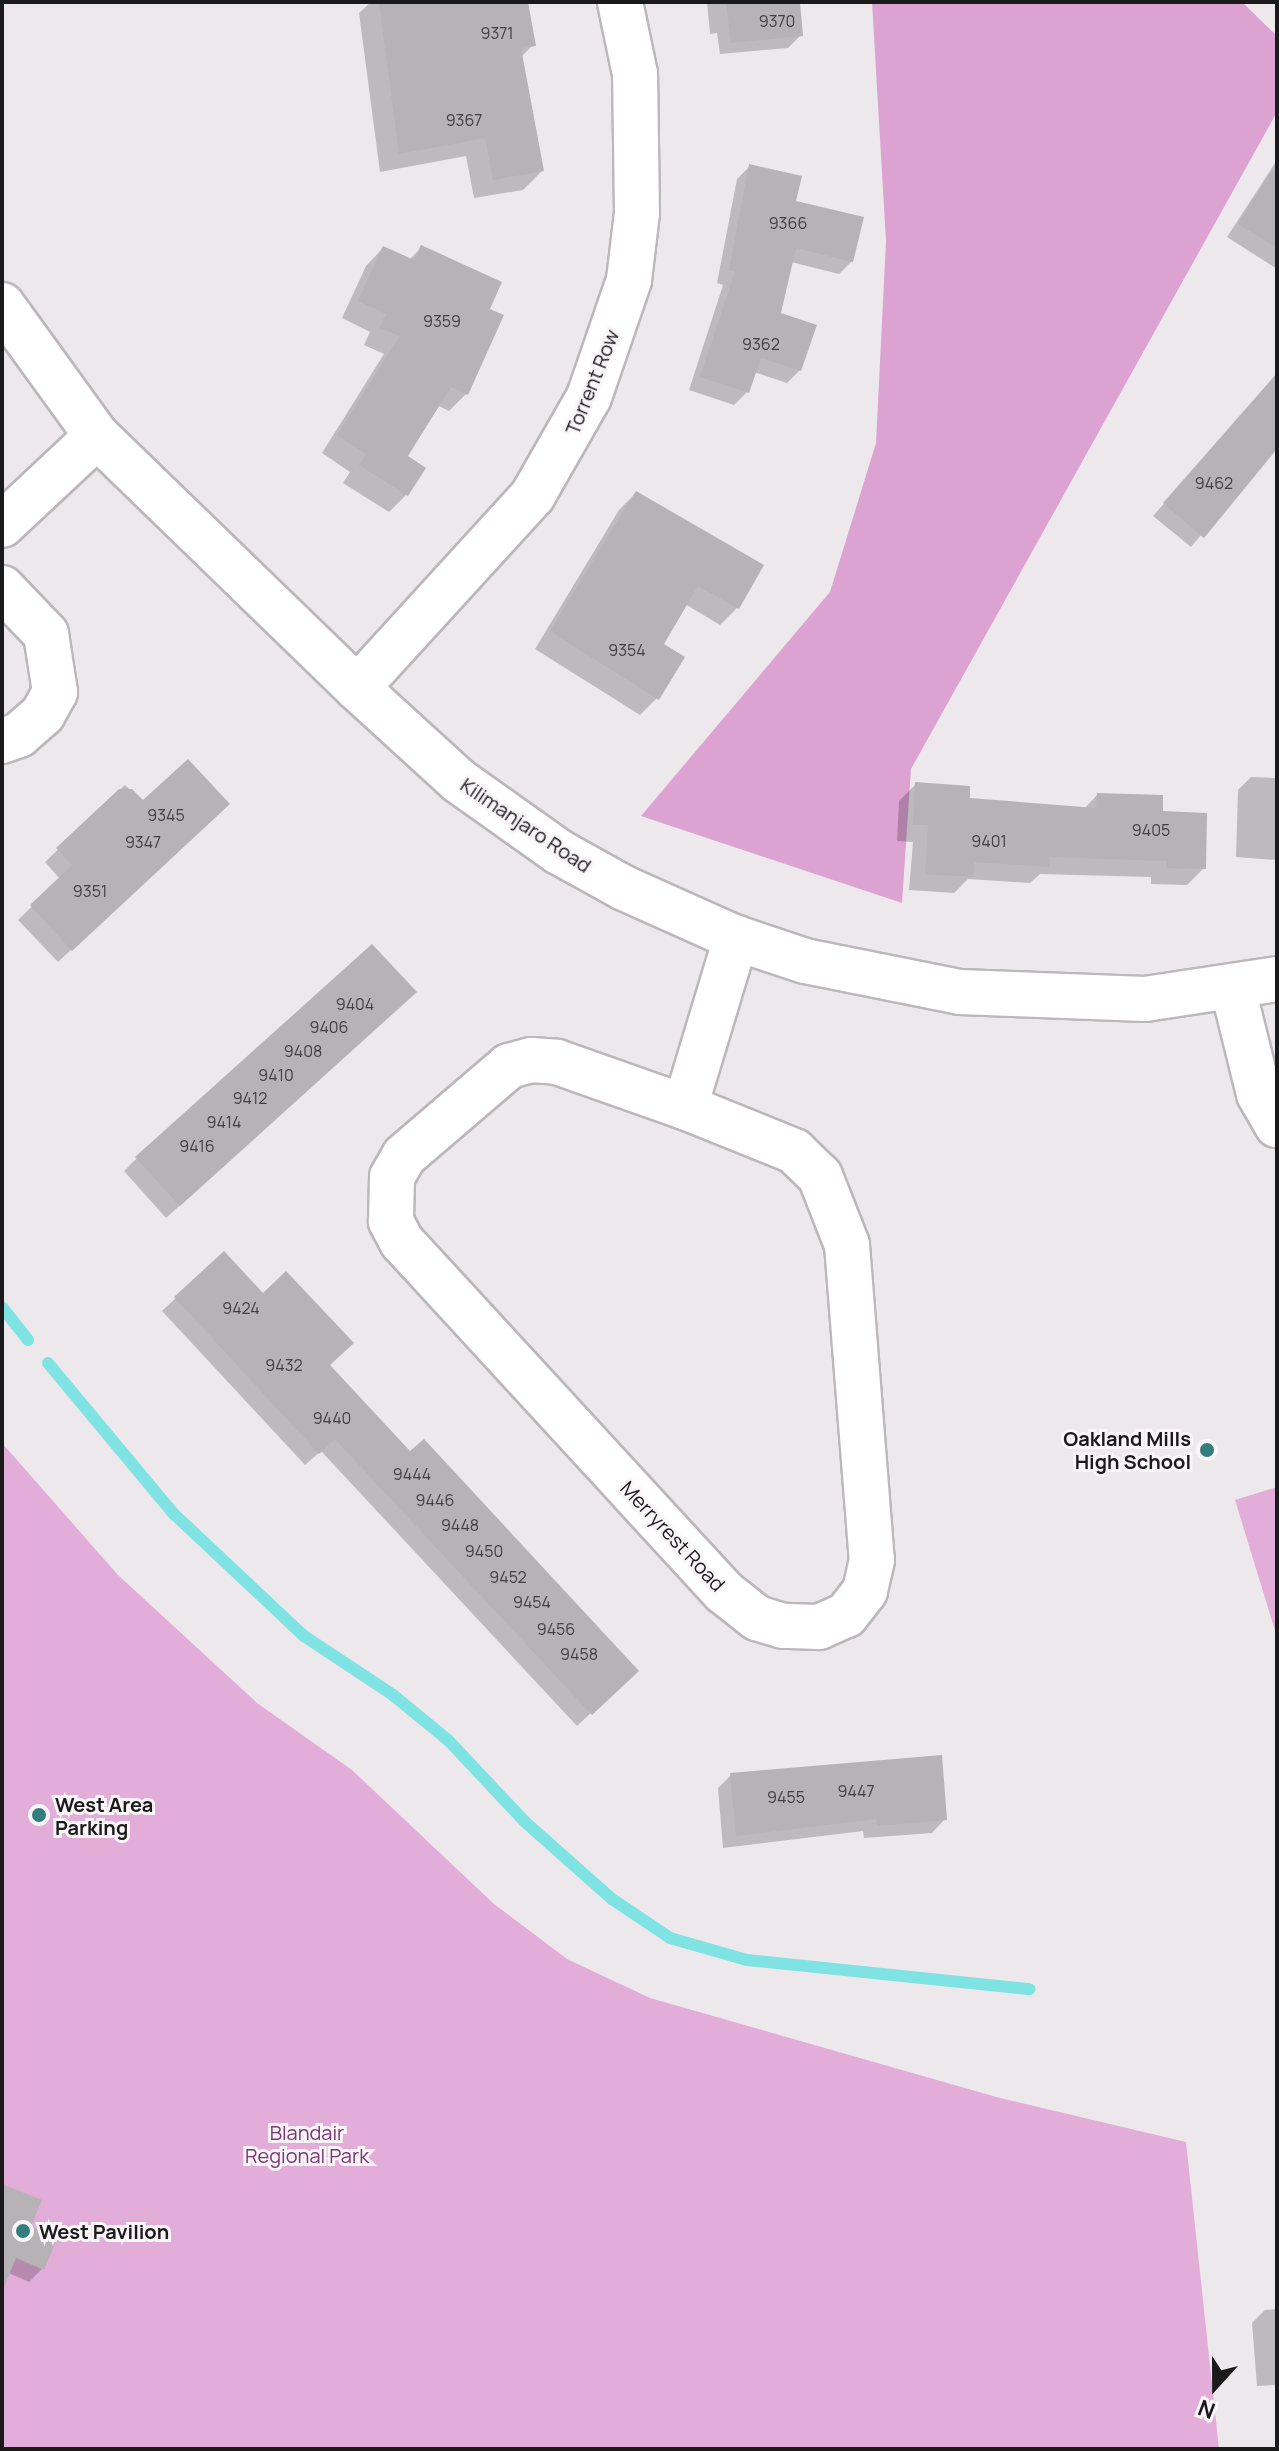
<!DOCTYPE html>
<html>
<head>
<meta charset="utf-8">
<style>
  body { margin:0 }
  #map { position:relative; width:1279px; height:2451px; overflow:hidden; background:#ede8ec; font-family:Manrope,sans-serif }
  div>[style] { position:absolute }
  .green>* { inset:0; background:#e3adda }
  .forest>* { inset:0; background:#dca2d2 }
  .shadow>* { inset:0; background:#0003 }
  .stream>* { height:12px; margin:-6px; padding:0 6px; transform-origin:6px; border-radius:6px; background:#80e3e3 }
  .building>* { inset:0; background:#b6b2b5 }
  .roads { filter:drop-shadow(2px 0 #bcb7bb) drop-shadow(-2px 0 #bcb7bb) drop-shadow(0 2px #bcb7bb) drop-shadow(0 -2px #bcb7bb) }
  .minor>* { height:44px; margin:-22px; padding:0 22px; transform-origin:22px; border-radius:22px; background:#fff }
  .dots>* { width:22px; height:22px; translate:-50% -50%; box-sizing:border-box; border:4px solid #faf5f9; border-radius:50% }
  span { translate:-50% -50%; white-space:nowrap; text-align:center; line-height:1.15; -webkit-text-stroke:6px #faf5f9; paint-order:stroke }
  .number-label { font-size:16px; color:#424042 }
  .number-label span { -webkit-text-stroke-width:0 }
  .street-label { font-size:20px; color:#1b1a1b }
  .poi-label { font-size:20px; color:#1b1a1b; font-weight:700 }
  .right { translate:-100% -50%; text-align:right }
  .left { translate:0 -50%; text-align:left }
  .park-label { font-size:20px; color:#7b3672 }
  .frame { position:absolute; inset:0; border:4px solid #1b1a1b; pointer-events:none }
  .north { position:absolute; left:1175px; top:2347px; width:80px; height:80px; -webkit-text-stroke:6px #faf5f9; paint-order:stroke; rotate:201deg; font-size:22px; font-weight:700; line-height:32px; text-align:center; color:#1b1a1b }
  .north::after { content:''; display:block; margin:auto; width:28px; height:36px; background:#1b1a1b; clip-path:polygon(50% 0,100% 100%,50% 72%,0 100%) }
</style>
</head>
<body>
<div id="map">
  <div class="green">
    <i style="clip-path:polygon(2px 1443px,118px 1575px,257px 1703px,352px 1770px,494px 1904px,567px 1959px,650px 1998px,1000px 2098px,1186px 2142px,1219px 2449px,2px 2449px)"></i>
    <i style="clip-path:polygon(1277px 1487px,1277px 1637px,1235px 1500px)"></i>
  </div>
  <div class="forest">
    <i style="clip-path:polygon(872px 2px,1242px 2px,1277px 36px,1277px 112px,911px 769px,902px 903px,641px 816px,830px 592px,876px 443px,886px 241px)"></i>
  </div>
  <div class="shadow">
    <i style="clip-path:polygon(371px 2px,526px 2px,533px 45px,521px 57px,542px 171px,523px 190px,474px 198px,466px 156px,380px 172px,359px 13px)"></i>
    <i style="clip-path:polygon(707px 2px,798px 2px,801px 35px,788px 48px,720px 54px,717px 33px,710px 34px)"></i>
    <i style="clip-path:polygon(1277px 160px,1277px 269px,1227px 237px)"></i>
    <i style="clip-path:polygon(750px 166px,852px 261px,839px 274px,791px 262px,779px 314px,800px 370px,787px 383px,754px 372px,747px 392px,734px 405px,689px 390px,723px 285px,717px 283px,737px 179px)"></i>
    <i style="clip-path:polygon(383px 248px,409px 260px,421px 248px,487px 310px,466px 394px,449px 411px,439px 406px,406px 457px,406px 495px,389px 512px,343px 483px,350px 472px,322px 453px,384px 354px,364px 345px,370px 332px,342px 318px,366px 266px)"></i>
    <i style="clip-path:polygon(1277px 397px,1277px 444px,1191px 547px,1153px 516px,1256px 400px)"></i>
    <i style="clip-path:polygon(636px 493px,737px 608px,720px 625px,685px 604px,661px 644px,657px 698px,640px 715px,535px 649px,619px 510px)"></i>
    <i style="clip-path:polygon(1251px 777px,1277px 778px,1277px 860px,1236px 857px,1238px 790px)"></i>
    <i style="clip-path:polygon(916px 784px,968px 800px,1084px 809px,1097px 795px,1161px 813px,1204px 868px,1187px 885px,1151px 884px,1151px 877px,1040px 874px,1030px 883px,968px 879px,954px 893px,909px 890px,913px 842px,897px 841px,899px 801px)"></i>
    <i style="clip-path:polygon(125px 785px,143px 803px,214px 817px,58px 962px,18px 920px,60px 879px,45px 862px)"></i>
    <i style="clip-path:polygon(401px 1005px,166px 1218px,124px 1171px,137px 1158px)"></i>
    <i style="clip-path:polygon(224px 1253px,623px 1683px,577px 1726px,321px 1451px,305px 1465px,162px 1311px)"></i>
    <i style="clip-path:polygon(731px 1775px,945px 1819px,932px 1833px,864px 1838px,863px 1831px,723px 1848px,718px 1788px)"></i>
    <i style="clip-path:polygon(2px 2186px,28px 2227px,42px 2269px,29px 2282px,2px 2270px)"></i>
    <i style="clip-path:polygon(1277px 2309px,1277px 2385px,1257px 2386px,1252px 2323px,1265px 2310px)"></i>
  </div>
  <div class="stream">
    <i style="left:2px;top:1307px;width:42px;rotate:51.8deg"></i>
    <i style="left:48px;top:1363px;width:197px;rotate:50.2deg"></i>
    <i style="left:174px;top:1514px;width:178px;rotate:43.2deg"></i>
    <i style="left:304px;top:1636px;width:107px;rotate:33.5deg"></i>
    <i style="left:393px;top:1695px;width:72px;rotate:39.4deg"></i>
    <i style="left:449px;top:1741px;width:110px;rotate:46.8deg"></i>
    <i style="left:524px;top:1821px;width:118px;rotate:41.6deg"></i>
    <i style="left:612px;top:1899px;width:70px;rotate:33.9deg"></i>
    <i style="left:670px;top:1938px;width:80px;rotate:15.9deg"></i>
    <i style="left:747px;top:1960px;width:284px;rotate:5.9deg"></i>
  </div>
  <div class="building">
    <i style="clip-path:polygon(379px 2px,528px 2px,536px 46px,521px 48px,544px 171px,493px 180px,485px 138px,399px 154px)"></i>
    <i style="clip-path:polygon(726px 2px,800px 2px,803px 36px,731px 43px)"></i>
    <i style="clip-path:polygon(1277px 163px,1277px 248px,1238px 224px)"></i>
    <i style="clip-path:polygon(749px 164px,802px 176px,796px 201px,864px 217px,853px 262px,796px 248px,781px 313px,817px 325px,801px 371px,761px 358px,749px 393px,700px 377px,735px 272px,729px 270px)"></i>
    <i style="clip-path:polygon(421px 245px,502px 282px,490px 309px,504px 315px,468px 395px,451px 387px,408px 456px,426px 468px,408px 496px,359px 465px,366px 454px,337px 435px,400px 336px,380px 328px,386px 314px,358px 301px,383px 246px,414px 260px)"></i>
    <i style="clip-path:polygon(1277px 373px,1277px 449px,1204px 538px,1163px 503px)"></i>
    <i style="clip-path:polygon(636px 491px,764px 565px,739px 609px,698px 586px,664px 644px,685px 657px,659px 700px,550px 631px)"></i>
    <i style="clip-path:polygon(188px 759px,230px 804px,72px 951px,30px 905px,72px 865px,56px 848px,119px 789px,132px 789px,143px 800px)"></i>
    <i style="clip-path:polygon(915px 782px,970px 786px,970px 798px,1096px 808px,1097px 793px,1163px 795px,1163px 811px,1207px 813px,1206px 869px,1167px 868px,1167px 861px,1050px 857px,1049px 867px,974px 862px,973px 877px,925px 874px,928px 825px,913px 825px)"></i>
    <i style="clip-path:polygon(372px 944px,417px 992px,180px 1206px,135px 1157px)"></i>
    <i style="clip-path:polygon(224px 1251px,263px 1293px,286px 1271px,354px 1343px,330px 1365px,410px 1451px,424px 1439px,639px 1671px,592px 1715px,335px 1439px,319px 1454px,174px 1297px)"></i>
    <i style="clip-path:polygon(942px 1755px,947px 1820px,877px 1826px,876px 1819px,736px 1836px,730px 1773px)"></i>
    <i style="clip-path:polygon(2px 2184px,42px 2200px,31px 2226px,58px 2237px,44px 2270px,16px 2258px,2px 2292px)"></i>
  </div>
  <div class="roads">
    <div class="minor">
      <i style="left:2px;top:305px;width:162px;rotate:54.1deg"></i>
      <i style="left:97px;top:436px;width:362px;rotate:44.1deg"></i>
      <i style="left:357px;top:688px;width:138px;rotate:42.4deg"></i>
      <i style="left:459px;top:781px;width:123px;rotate:35.4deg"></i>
      <i style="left:559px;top:852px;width:74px;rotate:29deg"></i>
      <i style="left:624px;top:888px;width:123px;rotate:24.1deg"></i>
      <i style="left:736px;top:938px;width:73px;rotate:18.4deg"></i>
      <i style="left:805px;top:961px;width:158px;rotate:11.3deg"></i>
      <i style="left:960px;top:992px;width:185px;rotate:2.2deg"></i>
      <i style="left:1145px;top:999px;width:134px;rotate:-8.6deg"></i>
      <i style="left:2px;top:525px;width:130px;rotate:-43.1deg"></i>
      <i style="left:2px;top:588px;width:64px;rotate:46.3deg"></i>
      <i style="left:46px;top:634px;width:59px;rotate:81.2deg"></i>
      <i style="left:55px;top:692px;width:25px;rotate:119deg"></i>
      <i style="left:43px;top:714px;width:32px;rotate:139deg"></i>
      <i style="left:19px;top:735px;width:18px;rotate:161deg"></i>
      <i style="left:357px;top:688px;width:261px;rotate:-47.6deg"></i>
      <i style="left:533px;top:495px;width:113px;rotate:-60.3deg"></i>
      <i style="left:589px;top:397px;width:124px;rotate:-71.1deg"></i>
      <i style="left:629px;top:280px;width:67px;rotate:-83.2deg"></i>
      <i style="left:637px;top:213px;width:139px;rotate:-90.8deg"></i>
      <i style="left:635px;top:74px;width:74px;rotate:-101.8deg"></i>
      <i style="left:1233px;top:989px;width:108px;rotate:76.1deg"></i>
      <i style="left:1259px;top:1094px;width:36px;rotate:60deg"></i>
      <i style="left:685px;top:1107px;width:118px;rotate:22deg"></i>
      <i style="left:794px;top:1151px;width:36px;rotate:44deg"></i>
      <i style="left:820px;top:1176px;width:74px;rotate:68.6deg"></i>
      <i style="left:847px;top:1245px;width:316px;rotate:85.5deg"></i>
      <i style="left:872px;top:1560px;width:32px;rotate:103deg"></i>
      <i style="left:865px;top:1591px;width:31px;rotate:128deg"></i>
      <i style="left:846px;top:1615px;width:30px;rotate:156deg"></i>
      <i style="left:819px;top:1627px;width:36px;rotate:-178deg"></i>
      <i style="left:783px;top:1626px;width:27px;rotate:-163deg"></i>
      <i style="left:757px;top:1618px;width:42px;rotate:-141.8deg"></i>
      <i style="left:724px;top:1592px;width:476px;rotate:-132.6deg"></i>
      <i style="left:402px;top:1242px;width:24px;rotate:-118deg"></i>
      <i style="left:391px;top:1221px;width:44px;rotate:-88.7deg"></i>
      <i style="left:392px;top:1177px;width:24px;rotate:-60deg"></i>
      <i style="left:404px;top:1156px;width:138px;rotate:-40.6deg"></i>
      <i style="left:509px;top:1066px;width:23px;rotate:-15deg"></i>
      <i style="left:531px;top:1060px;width:26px;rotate:4deg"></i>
      <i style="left:557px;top:1062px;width:136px;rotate:19.4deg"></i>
      <i style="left:685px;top:1107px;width:177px;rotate:-73.2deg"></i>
    </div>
  </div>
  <div class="dots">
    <i style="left:1207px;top:1450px;background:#347d7e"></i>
    <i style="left:39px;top:1815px;background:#347d7e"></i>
    <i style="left:23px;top:2231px;background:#347d7e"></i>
  </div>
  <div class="number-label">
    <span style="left:777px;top:21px">9370</span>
    <span style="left:497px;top:33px">9371</span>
    <span style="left:464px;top:120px">9367</span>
    <span style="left:788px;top:223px">9366</span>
    <span style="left:442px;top:321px">9359</span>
    <span style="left:761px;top:344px">9362</span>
    <span style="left:1214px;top:483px">9462</span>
    <span style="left:627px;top:650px">9354</span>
    <span style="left:166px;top:815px">9345</span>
    <span style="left:1151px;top:830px">9405</span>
    <span style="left:989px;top:841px">9401</span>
    <span style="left:143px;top:842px">9347</span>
    <span style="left:90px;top:891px">9351</span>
    <span style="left:355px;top:1004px">9404</span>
    <span style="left:329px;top:1027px">9406</span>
    <span style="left:303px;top:1051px">9408</span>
    <span style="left:276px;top:1075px">9410</span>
    <span style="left:250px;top:1098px">9412</span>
    <span style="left:224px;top:1122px">9414</span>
    <span style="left:197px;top:1146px">9416</span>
    <span style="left:241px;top:1308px">9424</span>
    <span style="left:284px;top:1365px">9432</span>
    <span style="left:332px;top:1418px">9440</span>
    <span style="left:412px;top:1474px">9444</span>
    <span style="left:435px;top:1500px">9446</span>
    <span style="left:460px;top:1525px">9448</span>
    <span style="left:484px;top:1551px">9450</span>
    <span style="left:508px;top:1577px">9452</span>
    <span style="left:532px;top:1602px">9454</span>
    <span style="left:556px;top:1629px">9456</span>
    <span style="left:579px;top:1654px">9458</span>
    <span style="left:856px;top:1791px">9447</span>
    <span style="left:786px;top:1797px">9455</span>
  </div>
  <div class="street-label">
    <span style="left:592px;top:382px;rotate:-68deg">Torrent Row</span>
    <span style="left:526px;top:825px;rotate:34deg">Kilimanjaro Road</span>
    <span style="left:673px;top:1536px;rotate:47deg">Merryrest Road</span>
  </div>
  <div class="poi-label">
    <span class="right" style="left:1191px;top:1450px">Oakland Mills<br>High School</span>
    <span class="left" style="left:55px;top:1816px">West Area<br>Parking</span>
    <span class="left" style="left:39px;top:2231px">West Pavilion</span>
  </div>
  <div class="park-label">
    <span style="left:307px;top:2144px">Blandair<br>Regional Park</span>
  </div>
  <div class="frame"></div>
  <div class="north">N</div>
</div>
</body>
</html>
